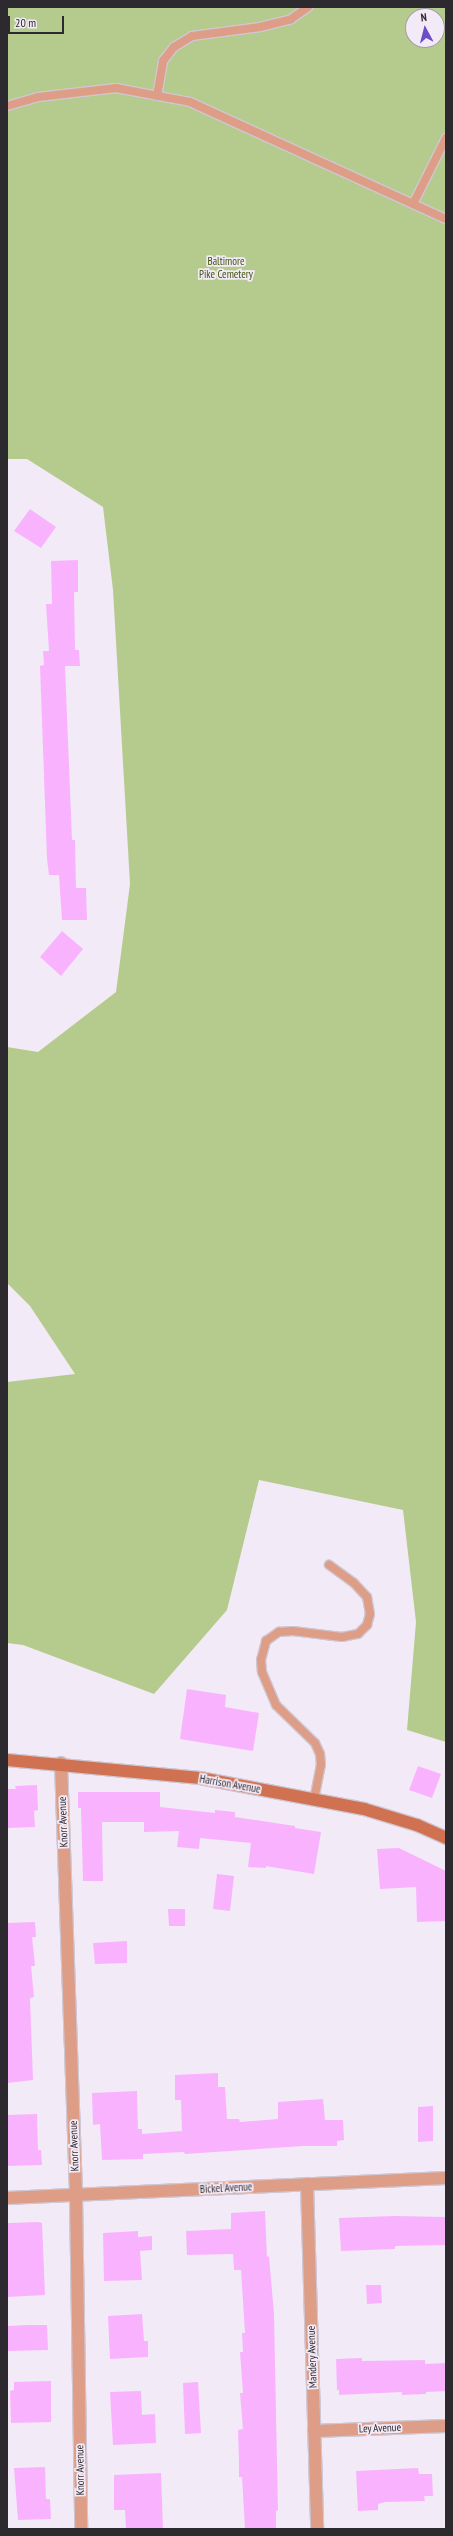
<!DOCTYPE html>
<html>
<head>
<meta charset="utf-8">
<style>
  body { margin:0 }
  #map { position:relative; width:453px; height:2536px; overflow:hidden; background:#f3eaf7; font-family:"PT Sans Narrow",sans-serif }
  div>[style] { position:absolute }
  .green>* { inset:0; background:#b5cb8e }
  .building>* { inset:0; background:#f9b3fe }
  .roads { filter:drop-shadow(1px 0 #cfc7d3) drop-shadow(-1px 0 #cfc7d3) drop-shadow(0 1px #cfc7d3) drop-shadow(0 -1px #cfc7d3) }
  .lane>* { height:8px; margin:-4px; padding:0 4px; transform-origin:4px; border-radius:4px; background:#dd9d86 }
  .street>* { height:12px; margin:-6px; padding:0 6px; transform-origin:6px; border-radius:6px; background:#dd9d86 }
  .secondary>* { height:12px; margin:-6px; padding:0 6px; transform-origin:6px; border-radius:6px; background:#d07251 }
  span { translate:-50% -50%; white-space:nowrap; text-align:center; line-height:1.15; -webkit-text-stroke:3.5px #f3eaf7; paint-order:stroke }
  .park-label { font-size:11px; color:#415410 }
  .street-label { font-size:11px; color:#2d2a2f }
  .frame { position:absolute; inset:0; border:8px solid #2d2a2f; pointer-events:none }
  .north { position:absolute; left:405px; top:8px; width:40px; height:40px; box-sizing:border-box; background:#f3eaf7; border:1px solid #a49da7; border-radius:50%; rotate:353deg; font-size:11px; font-weight:700; line-height:16px; text-align:center; color:#2d2a2f }
  .north::after { content:''; display:block; margin:auto; width:14px; height:18px; background:#6e4ec7; clip-path:polygon(50% 0,100% 100%,50% 72%,0 100%) }
  .scale { position:absolute; left:8px; top:16px; width:56px; height:18px; box-sizing:border-box; border:2px solid #2d2a2f; border-top:0; padding-left:5px; font-size:12px; line-height:14px; white-space:nowrap; color:#2d2a2f; -webkit-text-stroke:3px #f3eaf7; paint-order:stroke }
</style>
</head>
<body>
<div id="map">
  <div class="green">
    <i style="clip-path:polygon(evenodd,7px 7px,446px 7px,446px 1742px,407px 1730px,416px 1622px,403px 1510px,259px 1480px,227px 1610px,154px 1694px,23px 1645px,7px 1643px,7px 1382px,75px 1374px,30px 1306px,7px 1283px,7px 1047px,38px 1052px,116px 992px,130px 884px,113px 590px,103px 507px,27px 459px,7px 459px,7px 7px,413px 16px,437px 16px,437px 40px,413px 40px,413px 16px)"></i>
  </div>
  <div class="building">
    <i style="clip-path:polygon(30px 509px,56px 527px,41px 548px,14px 531px)"></i>
    <i style="clip-path:polygon(78px 560px,78px 592px,74px 592px,75px 650px,79px 650px,80px 666px,65px 666px,72px 840px,75px 840px,76px 888px,86px 888px,87px 920px,62px 920px,59px 875px,49px 875px,47px 859px,40px 666px,44px 665px,43px 651px,49px 651px,46px 604px,52px 604px,51px 561px)"></i>
    <i style="clip-path:polygon(62px 931px,83px 949px,61px 976px,40px 957px)"></i>
    <i style="clip-path:polygon(187px 1689px,226px 1695px,225px 1707px,259px 1713px,253px 1751px,180px 1739px)"></i>
    <i style="clip-path:polygon(418px 1766px,441px 1774px,432px 1798px,409px 1790px)"></i>
    <i style="clip-path:polygon(37px 1785px,38px 1810px,34px 1811px,35px 1827px,7px 1828px,7px 1789px,16px 1789px,15px 1786px)"></i>
    <i style="clip-path:polygon(78px 1792px,160px 1792px,160px 1807px,215px 1813px,215px 1810px,235px 1812px,235px 1817px,295px 1826px,295px 1828px,321px 1832px,314px 1874px,266px 1866px,266px 1868px,248px 1867px,251px 1843px,200px 1838px,199px 1849px,177px 1847px,179px 1831px,144px 1832px,144px 1822px,102px 1822px,103px 1881px,83px 1881px,81px 1808px,78px 1808px)"></i>
    <i style="clip-path:polygon(399px 1848px,446px 1871px,446px 1921px,417px 1922px,416px 1887px,380px 1889px,377px 1849px)"></i>
    <i style="clip-path:polygon(217px 1874px,234px 1876px,230px 1911px,213px 1909px)"></i>
    <i style="clip-path:polygon(168px 1909px,185px 1909px,185px 1926px,169px 1926px)"></i>
    <i style="clip-path:polygon(35px 1922px,36px 1937px,32px 1937px,35px 1966px,31px 1966px,34px 1997px,30px 1998px,33px 2080px,7px 2083px,7px 1923px)"></i>
    <i style="clip-path:polygon(127px 1941px,127px 1963px,95px 1964px,93px 1943px)"></i>
    <i style="clip-path:polygon(218px 2073px,218px 2087px,225px 2087px,227px 2119px,239px 2119px,240px 2122px,278px 2119px,278px 2102px,323px 2099px,325px 2120px,343px 2120px,344px 2140px,337px 2141px,337px 2146px,303px 2146px,185px 2154px,184px 2152px,143px 2154px,143px 2159px,102px 2160px,100px 2124px,93px 2125px,92px 2093px,137px 2091px,138px 2129px,142px 2129px,142px 2134px,182px 2131px,181px 2100px,175px 2100px,175px 2075px)"></i>
    <i style="clip-path:polygon(433px 2106px,433px 2141px,418px 2142px,418px 2107px)"></i>
    <i style="clip-path:polygon(37px 2114px,38px 2150px,41px 2150px,42px 2165px,7px 2166px,7px 2115px)"></i>
    <i style="clip-path:polygon(265px 2211px,267px 2257px,269px 2256px,274px 2314px,278px 2510px,276px 2511px,276px 2529px,245px 2529px,242px 2477px,239px 2477px,239px 2462px,238px 2430px,243px 2429px,240px 2393px,243px 2393px,240px 2352px,243px 2352px,242px 2333px,245px 2333px,241px 2270px,234px 2270px,233px 2254px,187px 2255px,186px 2231px,231px 2229px,231px 2213px)"></i>
    <i style="clip-path:polygon(394px 2216px,446px 2217px,446px 2245px,395px 2246px,395px 2249px,341px 2251px,339px 2218px)"></i>
    <i style="clip-path:polygon(38px 2222px,42px 2223px,45px 2295px,7px 2297px,7px 2223px)"></i>
    <i style="clip-path:polygon(138px 2231px,138px 2237px,152px 2236px,152px 2250px,140px 2251px,142px 2280px,104px 2281px,103px 2233px)"></i>
    <i style="clip-path:polygon(366px 2285px,381px 2285px,382px 2303px,367px 2304px)"></i>
    <i style="clip-path:polygon(142px 2314px,144px 2341px,148px 2341px,148px 2357px,110px 2359px,108px 2316px)"></i>
    <i style="clip-path:polygon(29px 2325px,47px 2325px,48px 2350px,8px 2351px,7px 2326px)"></i>
    <i style="clip-path:polygon(362px 2358px,362px 2361px,425px 2360px,425px 2364px,446px 2363px,446px 2391px,426px 2392px,426px 2394px,402px 2395px,402px 2392px,339px 2395px,339px 2390px,337px 2390px,336px 2359px)"></i>
    <i style="clip-path:polygon(51px 2381px,51px 2422px,11px 2423px,10px 2391px,14px 2390px,14px 2382px)"></i>
    <i style="clip-path:polygon(198px 2382px,201px 2433px,185px 2434px,183px 2383px)"></i>
    <i style="clip-path:polygon(141px 2391px,142px 2415px,155px 2414px,156px 2443px,113px 2445px,110px 2392px)"></i>
    <i style="clip-path:polygon(45px 2467px,46px 2499px,50px 2499px,51px 2519px,18px 2520px,14px 2468px)"></i>
    <i style="clip-path:polygon(418px 2468px,419px 2474px,432px 2474px,433px 2496px,424px 2496px,425px 2501px,385px 2502px,378px 2504px,378px 2510px,358px 2511px,356px 2471px)"></i>
    <i style="clip-path:polygon(161px 2473px,163px 2529px,126px 2529px,125px 2510px,114px 2510px,114px 2475px)"></i>
  </div>
  <div class="roads">
    <div class="lane">
      <i style="left:157px;top:96px;width:36px;rotate:-80deg"></i>
      <i style="left:163px;top:61px;width:18px;rotate:-52deg"></i>
      <i style="left:174px;top:47px;width:21px;rotate:-31deg"></i>
      <i style="left:192px;top:36px;width:69px;rotate:-7.5deg"></i>
      <i style="left:260px;top:27px;width:32px;rotate:-14deg"></i>
      <i style="left:291px;top:19px;width:21px;rotate:-35deg"></i>
      <i style="left:7px;top:106px;width:32px;rotate:-16deg"></i>
      <i style="left:38px;top:97px;width:79px;rotate:-6.6deg"></i>
      <i style="left:116px;top:88px;width:75px;rotate:10.7deg"></i>
      <i style="left:190px;top:102px;width:281px;rotate:24.6deg"></i>
      <i style="left:413px;top:204px;width:74px;rotate:-63.4deg"></i>
      <i style="left:314px;top:1800px;width:36px;rotate:-79deg"></i>
      <i style="left:321px;top:1765px;width:11px;rotate:-95deg"></i>
      <i style="left:320px;top:1754px;width:12px;rotate:-114deg"></i>
      <i style="left:315px;top:1743px;width:54px;rotate:-135.7deg"></i>
      <i style="left:276px;top:1705px;width:36px;rotate:-113deg"></i>
      <i style="left:262px;top:1672px;width:12px;rotate:-95deg"></i>
      <i style="left:261px;top:1660px;width:20px;rotate:-75deg"></i>
      <i style="left:266px;top:1641px;width:16px;rotate:-35deg"></i>
      <i style="left:279px;top:1632px;width:14px;rotate:-4deg"></i>
      <i style="left:293px;top:1631px;width:49px;rotate:7deg"></i>
      <i style="left:342px;top:1637px;width:16px;rotate:-11deg"></i>
      <i style="left:358px;top:1634px;width:13px;rotate:-45deg"></i>
      <i style="left:367px;top:1625px;width:11px;rotate:-75deg"></i>
      <i style="left:370px;top:1614px;width:17px;rotate:-100deg"></i>
      <i style="left:367px;top:1597px;width:19px;rotate:-133deg"></i>
      <i style="left:354px;top:1583px;width:31px;rotate:-144deg"></i>
    </div>
    <div class="street">
      <i style="left:61px;top:1763px;width:432px;rotate:88deg"></i>
      <i style="left:76px;top:2195px;width:334px;rotate:89.1deg"></i>
      <i style="left:307px;top:2184px;width:345px;rotate:88.3deg"></i>
      <i style="left:7px;top:2198px;width:439px;rotate:-2.6deg"></i>
      <i style="left:314px;top:2431px;width:132px;rotate:-2.2deg"></i>
    </div>
    <div class="secondary">
      <i style="left:7px;top:1760px;width:194px;rotate:5.3deg"></i>
      <i style="left:200px;top:1778px;width:167px;rotate:10.7deg"></i>
      <i style="left:364px;top:1809px;width:55px;rotate:16.8deg"></i>
      <i style="left:417px;top:1825px;width:32px;rotate:24deg"></i>
    </div>
  </div>
  <div class="park-label">
    <span style="left:226px;top:268px">Baltimore<br>Pike Cemetery</span>
  </div>
  <div class="street-label">
    <span style="left:230px;top:1784px;rotate:10deg">Harrison Avenue</span>
    <span style="left:63px;top:1822px;rotate:-92deg">Knorr Avenue</span>
    <span style="left:74px;top:2146px;rotate:-92deg">Knorr Avenue</span>
    <span style="left:226px;top:2188px;rotate:-3deg">Bickel Avenue</span>
    <span style="left:312px;top:2357px;rotate:-92deg">Mandery Avenue</span>
    <span style="left:380px;top:2428px;rotate:-2deg">Ley Avenue</span>
    <span style="left:80px;top:2470px;rotate:-91deg">Knorr Avenue</span>
  </div>
  <div class="frame"></div>
  <div class="north">N</div>
  <div class="scale">20 m</div>
</div>
</body>
</html>
